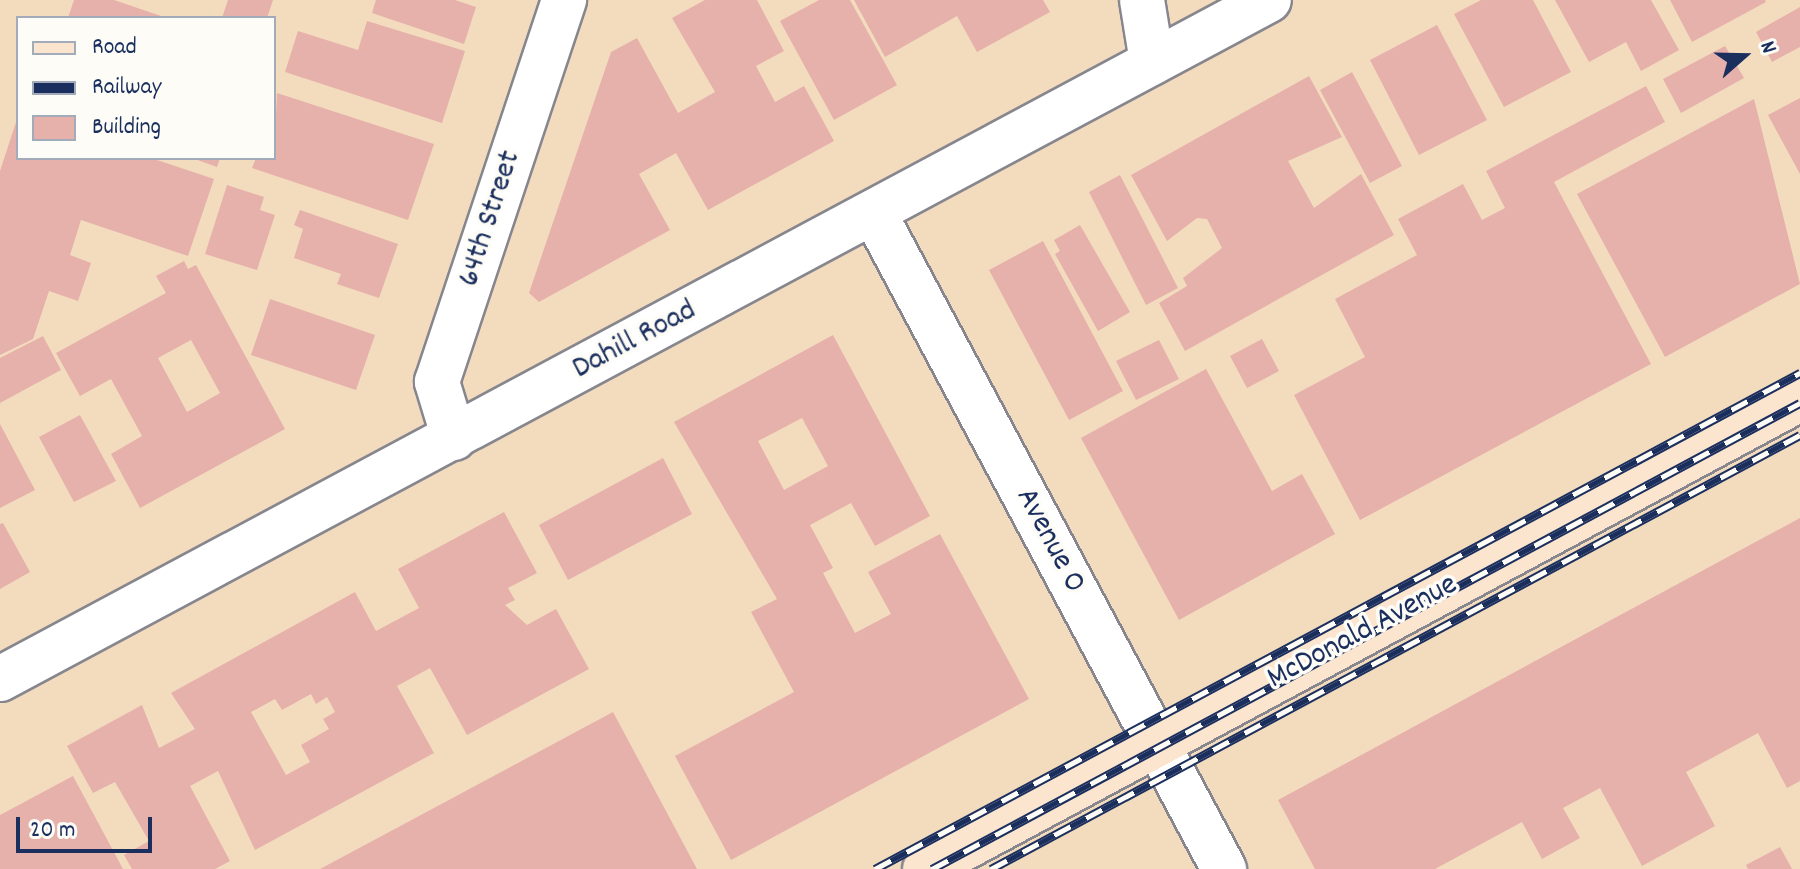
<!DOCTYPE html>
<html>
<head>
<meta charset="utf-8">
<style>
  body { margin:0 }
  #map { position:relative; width:1800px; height:869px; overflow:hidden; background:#f3dcbe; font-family:Dekko,sans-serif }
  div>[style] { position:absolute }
  .building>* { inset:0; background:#e6b0ab }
  .roads { filter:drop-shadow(2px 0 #87868e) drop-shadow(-2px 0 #87868e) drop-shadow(0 2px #87868e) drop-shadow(0 -2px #87868e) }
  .minor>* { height:44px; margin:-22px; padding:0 22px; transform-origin:22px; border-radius:22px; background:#fff }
  .secondary>* { height:44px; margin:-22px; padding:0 22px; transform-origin:22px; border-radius:22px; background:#fce5cf }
  .rail>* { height:9px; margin-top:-4.5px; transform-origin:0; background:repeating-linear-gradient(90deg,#fdfcf7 0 18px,#1b2f5e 0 36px); box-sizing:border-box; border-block:2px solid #1b2f5e }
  span { translate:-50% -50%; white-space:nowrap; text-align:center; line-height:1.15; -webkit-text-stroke:7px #fdfcf7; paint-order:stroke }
  .street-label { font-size:32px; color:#1b2f5e }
  .legend { position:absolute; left:16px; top:16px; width:260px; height:144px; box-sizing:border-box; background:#fdfcf7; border:2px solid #a3aaba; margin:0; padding:10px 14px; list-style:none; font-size:24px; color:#1b2f5e }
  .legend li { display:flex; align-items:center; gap:16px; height:40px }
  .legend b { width:40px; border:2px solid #a3aaba }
  .north { position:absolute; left:1704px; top:16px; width:80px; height:80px; -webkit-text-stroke:6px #fdfcf7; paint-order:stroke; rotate:70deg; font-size:22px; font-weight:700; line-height:32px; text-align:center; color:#1b2f5e }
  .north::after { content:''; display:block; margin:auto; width:28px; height:36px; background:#1b2f5e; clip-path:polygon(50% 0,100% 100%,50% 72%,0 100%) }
  .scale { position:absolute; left:16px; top:817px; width:136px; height:36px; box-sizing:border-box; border:4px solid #1b2f5e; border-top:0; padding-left:10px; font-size:24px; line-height:28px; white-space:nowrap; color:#1b2f5e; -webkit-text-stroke:6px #fdfcf7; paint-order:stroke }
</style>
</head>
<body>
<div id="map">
  <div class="building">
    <i style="clip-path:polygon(74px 0,114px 0,167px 18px,68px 18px)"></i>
    <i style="clip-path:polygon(228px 0,273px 0,267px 18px,222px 18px)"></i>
    <i style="clip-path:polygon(376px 0,455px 0,476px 7px,464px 44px,372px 13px)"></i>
    <i style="clip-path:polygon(705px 0,757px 0,784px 51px,756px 66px,775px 102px,804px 86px,834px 141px,708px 210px,676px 153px,639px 174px,670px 230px,539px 302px,529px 293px,611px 52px,637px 38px,678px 113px,715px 92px,672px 18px)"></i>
    <i style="clip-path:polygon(819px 0,850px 0,897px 85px,834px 120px,780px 21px)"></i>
    <i style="clip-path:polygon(854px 0,1043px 0,1050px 12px,977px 52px,957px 16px,885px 57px)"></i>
    <i style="clip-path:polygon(1481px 0,1533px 0,1571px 72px,1504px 107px,1454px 14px)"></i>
    <i style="clip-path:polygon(1555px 0,1651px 0,1679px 50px,1641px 71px,1626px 42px,1589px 62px)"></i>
    <i style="clip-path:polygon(1670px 0,1765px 0,1766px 2px,1692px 42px)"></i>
    <i style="clip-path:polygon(1800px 7px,1800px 47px,1772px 62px,1756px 32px)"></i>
    <i style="clip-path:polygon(367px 21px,465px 51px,442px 123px,285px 72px,298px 31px,358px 50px)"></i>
    <i style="clip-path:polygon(1437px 25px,1487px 120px,1419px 155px,1370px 60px)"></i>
    <i style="clip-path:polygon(1725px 46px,1744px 78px,1681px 113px,1663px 79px)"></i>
    <i style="clip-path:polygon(1352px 72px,1402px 166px,1370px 183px,1320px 90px)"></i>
    <i style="clip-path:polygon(1309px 76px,1342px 137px,1288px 161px,1314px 208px,1361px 174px,1394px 235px,1185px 351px,1159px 303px,1187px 286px,1183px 278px,1222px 248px,1207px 219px,1197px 218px,1167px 241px,1131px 175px)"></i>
    <i style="clip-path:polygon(1646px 86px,1665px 122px,1554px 182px,1651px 364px,1360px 520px,1294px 395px,1365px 357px,1335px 299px,1417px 255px,1398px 219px,1463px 184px,1482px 220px,1505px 208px,1486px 171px)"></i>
    <i style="clip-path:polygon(277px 93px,434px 144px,408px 220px,252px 168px,256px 158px,274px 158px)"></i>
    <i style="clip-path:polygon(1800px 98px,1800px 174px,1768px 115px)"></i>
    <i style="clip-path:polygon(1754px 99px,1800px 284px,1665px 357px,1577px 194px)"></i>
    <i style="clip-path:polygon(17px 119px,18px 158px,151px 158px,214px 179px,188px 256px,81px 220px,70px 255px,91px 263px,78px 301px,49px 291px,33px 339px,0 355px,0 171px)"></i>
    <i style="clip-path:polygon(192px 158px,220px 158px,217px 167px)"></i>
    <i style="clip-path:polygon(1120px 175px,1178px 288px,1146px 305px,1089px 192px)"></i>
    <i style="clip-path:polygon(227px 185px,264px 197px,260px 210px,275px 215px,257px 270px,205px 254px)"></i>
    <i style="clip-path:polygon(300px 210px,398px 244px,379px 298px,337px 284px,341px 274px,294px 258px,303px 229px,294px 225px)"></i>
    <i style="clip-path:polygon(1080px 225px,1130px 312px,1098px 331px,1055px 254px,1060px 251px,1054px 240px)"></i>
    <i style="clip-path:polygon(1043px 241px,1123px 391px,1069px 420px,989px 270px)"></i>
    <i style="clip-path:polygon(evenodd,184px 261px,188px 269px,196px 265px,285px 429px,140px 508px,111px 454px,142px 436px,111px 379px,80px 396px,56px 353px,166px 293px,156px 276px,184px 261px,191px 340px,220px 393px,187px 412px,158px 358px,191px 340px)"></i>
    <i style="clip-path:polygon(270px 299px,375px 335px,356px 390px,251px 355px)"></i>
    <i style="clip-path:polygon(evenodd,833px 335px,930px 516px,875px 546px,851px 503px,810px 525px,833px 568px,823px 573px,855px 633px,891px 614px,868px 572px,940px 534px,1029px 699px,731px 860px,675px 756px,794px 692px,751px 612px,777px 599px,674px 422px,833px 335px,802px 418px,828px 466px,784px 490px,758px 441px,802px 418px)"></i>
    <i style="clip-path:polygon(43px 336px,61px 370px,0 403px,0 358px)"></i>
    <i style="clip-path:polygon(1262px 339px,1279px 371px,1247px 388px,1230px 356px)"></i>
    <i style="clip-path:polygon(1159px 340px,1179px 379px,1136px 400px,1116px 361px)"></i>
    <i style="clip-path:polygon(1206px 369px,1272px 491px,1302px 474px,1335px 534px,1179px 620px,1081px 438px)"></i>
    <i style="clip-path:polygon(80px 415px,116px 481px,74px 502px,39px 437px)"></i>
    <i style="clip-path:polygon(0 424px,35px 490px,0 508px)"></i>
    <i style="clip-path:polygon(663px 458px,692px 514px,568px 580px,539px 525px)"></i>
    <i style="clip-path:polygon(evenodd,504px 512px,537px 573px,508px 588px,515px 600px,505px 605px,527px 625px,556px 609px,589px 669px,467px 735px,430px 668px,397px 686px,434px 753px,255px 850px,218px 771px,190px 786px,230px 861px,215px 869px,132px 869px,124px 855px,149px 841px,115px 782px,93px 793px,67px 746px,142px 705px,159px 748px,195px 729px,171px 693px,355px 592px,376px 631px,419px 608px,398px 569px,504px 512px,311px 694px,316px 704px,327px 697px,335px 712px,323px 719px,329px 729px,301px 745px,310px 762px,286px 775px,251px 712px,275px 699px,282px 710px,311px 694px)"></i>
    <i style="clip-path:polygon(1800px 518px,1800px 781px,1787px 788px,1758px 733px,1686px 772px,1715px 826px,1642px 866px,1600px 788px,1563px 808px,1580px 838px,1542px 859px,1522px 822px,1435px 869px,1315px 869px,1278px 800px)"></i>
    <i style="clip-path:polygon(3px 523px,30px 572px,0 589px,0 524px)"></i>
    <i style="clip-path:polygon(613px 712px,697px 869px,320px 869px)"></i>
    <i style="clip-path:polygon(73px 776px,123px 869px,0 869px,0 815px)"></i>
    <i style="clip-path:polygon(1780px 847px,1792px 869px,1748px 869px,1746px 865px)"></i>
  </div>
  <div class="roads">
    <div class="minor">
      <i style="left:1142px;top:0;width:63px;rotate:80.8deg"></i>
      <i style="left:874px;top:213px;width:744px;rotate:61.92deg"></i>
      <i style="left:454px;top:438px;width:59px;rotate:-106.9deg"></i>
      <i style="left:437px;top:382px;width:403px;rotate:-71.6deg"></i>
      <i style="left:0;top:679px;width:1439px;rotate:-28.15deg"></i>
    </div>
    <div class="secondary">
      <i style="left:925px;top:869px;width:993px;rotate:-28.24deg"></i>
    </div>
  </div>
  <div class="rail">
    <i style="left:875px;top:869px;width:1050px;rotate:-28.2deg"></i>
    <i style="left:932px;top:869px;width:985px;rotate:-28.23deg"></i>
    <i style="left:991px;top:869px;width:918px;rotate:-28.21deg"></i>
  </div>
  <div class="street-label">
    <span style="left:491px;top:219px;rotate:-72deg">64th Street</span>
    <span style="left:635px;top:341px;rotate:-28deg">Dahill Road</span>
    <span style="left:1049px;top:541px;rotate:62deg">Avenue O</span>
    <span style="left:1363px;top:633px;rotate:-28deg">McDonald Avenue</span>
  </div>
  <ul class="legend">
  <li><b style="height:10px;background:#fce5cf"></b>Road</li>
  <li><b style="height:10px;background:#1b2f5e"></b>Railway</li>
  <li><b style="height:22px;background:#e6b0ab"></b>Building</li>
  </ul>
  <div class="north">N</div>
  <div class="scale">20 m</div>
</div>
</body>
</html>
